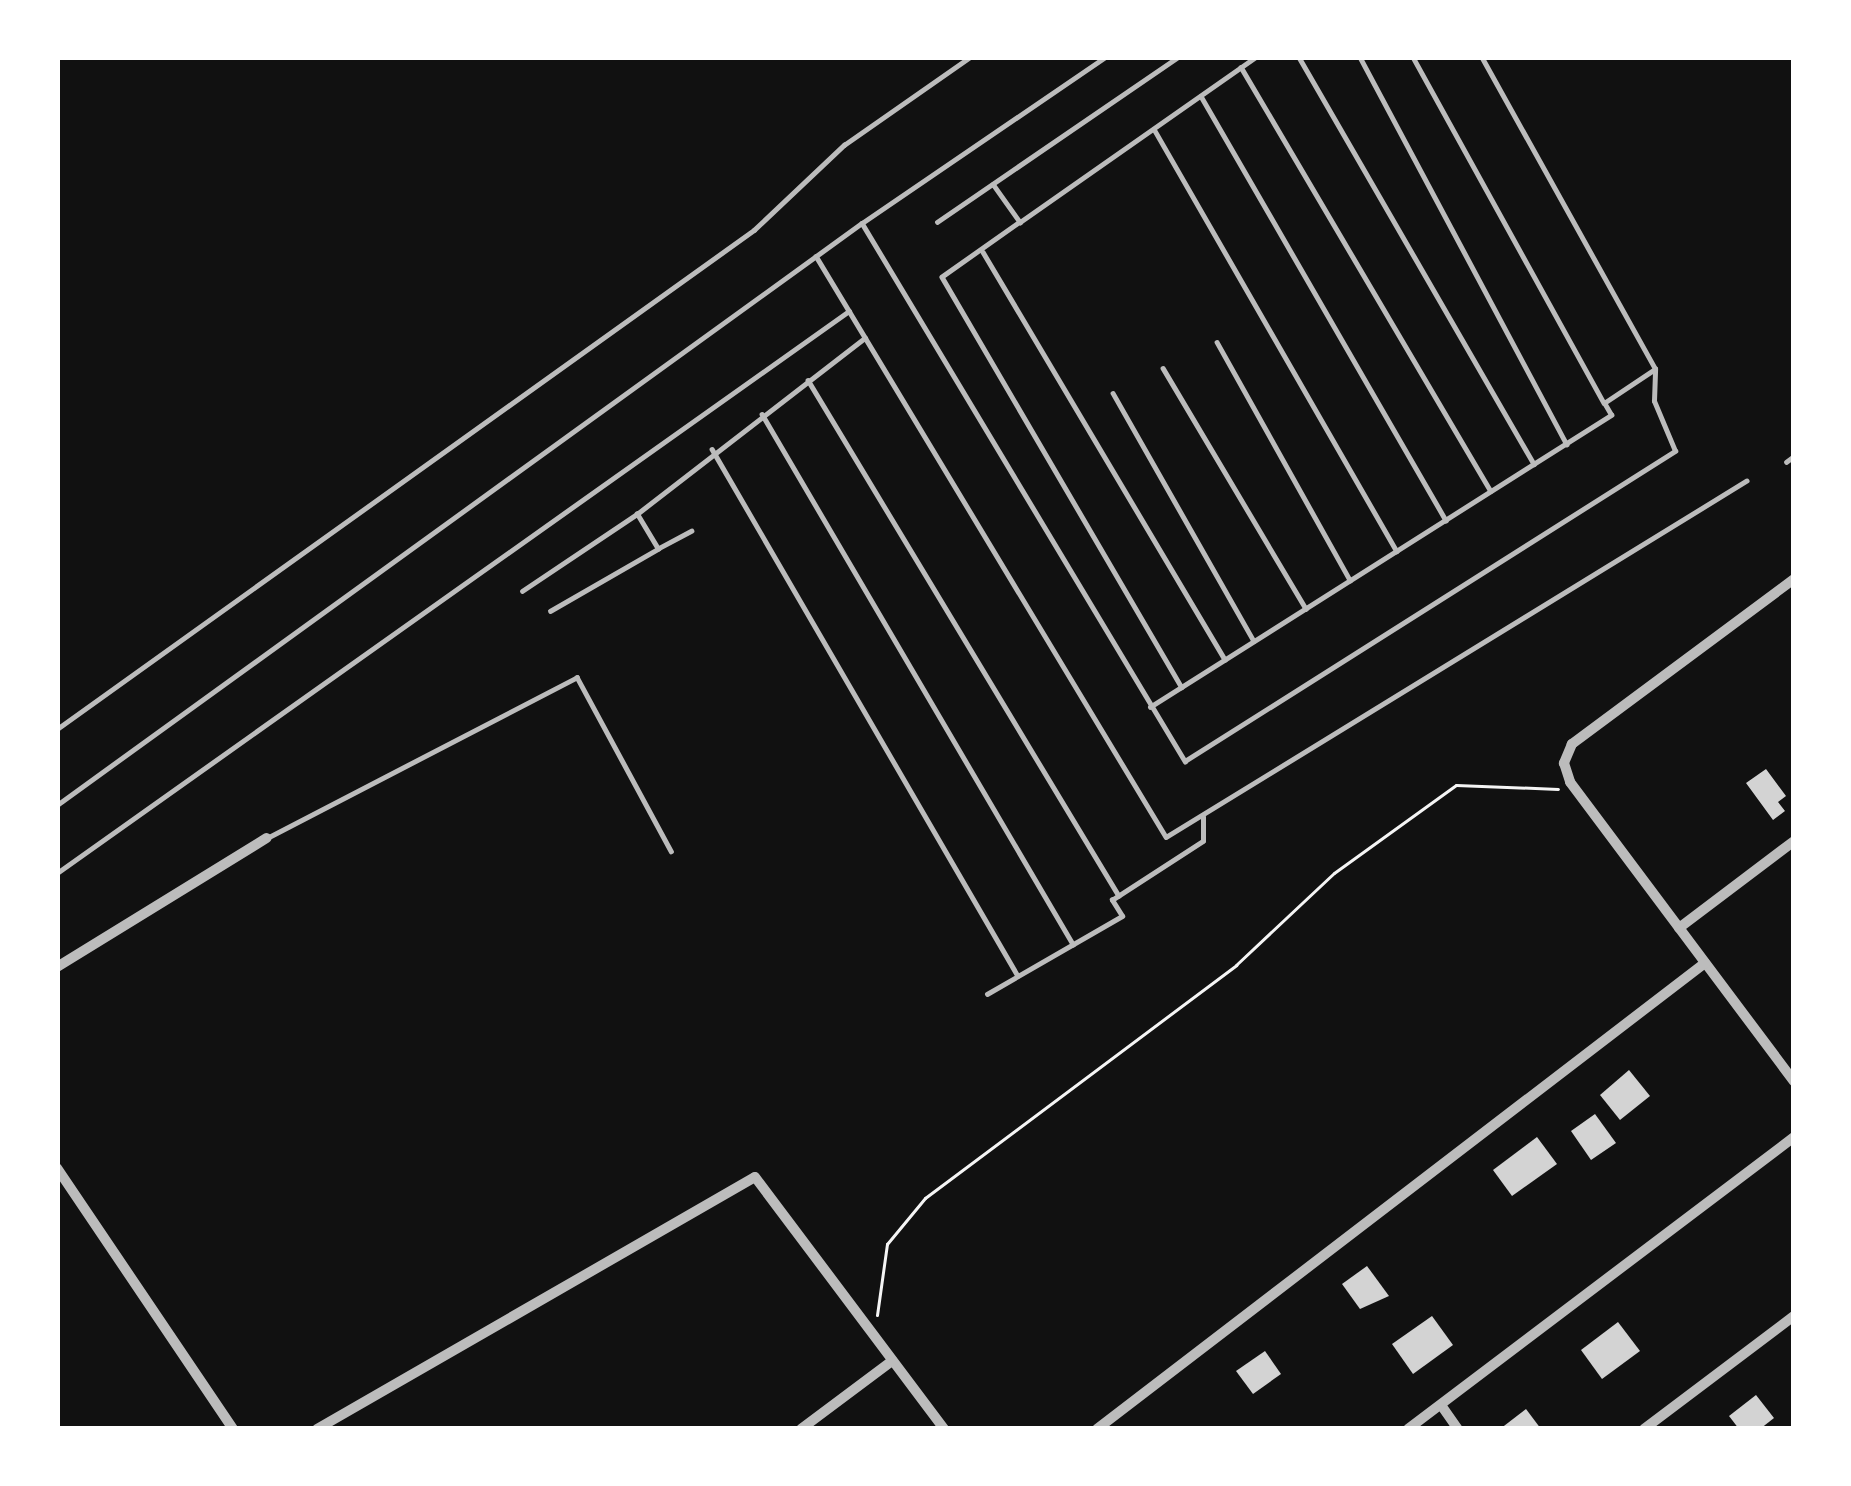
<!DOCTYPE html>
<html>
<head>
<meta charset="utf-8">
<style>
  body { margin:0 }
  #map { position:relative; width:1851px; height:1486px; overflow:hidden; background:#111; font-family:"Fira Sans",sans-serif }
  div>[style] { position:absolute }
  .building>* { inset:0; background:#d3d3d3 }
  .path>* { height:3px; margin:-1.5px; padding:0 1.5px; transform-origin:1.5px; border-radius:1.5px; background:#f5f5f5 }
  .service>* { height:4.5px; margin:-2.25px; padding:0 2.25px; transform-origin:2.25px; border-radius:2.25px; background:#bcbcbc }
  .minor>* { height:10px; margin:-5px; padding:0 5px; transform-origin:5px; border-radius:5px; background:#bcbcbc }
  span { translate:-50% -50%; white-space:nowrap; text-align:center; line-height:1.15; -webkit-text-stroke:9px #fff; paint-order:stroke }
  .frame { position:absolute; inset:0; border:60px solid #fff; pointer-events:none }
</style>
</head>
<body>
<div id="map">
  <div class="building">
    <i style="clip-path:polygon(1766px 769px,1786px 796px,1778px 802px,1785px 811px,1773px 820px,1746px 783px)"></i>
    <i style="clip-path:polygon(1629px 1070px,1650px 1096px,1620px 1120px,1600px 1095px)"></i>
    <i style="clip-path:polygon(1595px 1114px,1616px 1143px,1591px 1160px,1571px 1131px)"></i>
    <i style="clip-path:polygon(1537px 1137px,1557px 1164px,1512px 1196px,1493px 1170px)"></i>
    <i style="clip-path:polygon(1367px 1266px,1389px 1296px,1360px 1309px,1342px 1284px)"></i>
    <i style="clip-path:polygon(1432px 1316px,1453px 1345px,1413px 1374px,1392px 1344px)"></i>
    <i style="clip-path:polygon(1618px 1322px,1640px 1351px,1602px 1379px,1581px 1350px)"></i>
    <i style="clip-path:polygon(1265px 1351px,1281px 1374px,1253px 1394px,1236px 1371px)"></i>
    <i style="clip-path:polygon(1756px 1395px,1774px 1418px,1760px 1429px,1739px 1429px,1729px 1416px)"></i>
    <i style="clip-path:polygon(1526px 1409px,1541px 1429px,1500px 1429px)"></i>
  </div>
  <div class="path">
    <i style="left:877px;top:1315px;width:72px;rotate:-82deg"></i>
    <i style="left:887px;top:1244px;width:60px;rotate:-50.4deg"></i>
    <i style="left:925px;top:1198px;width:389px;rotate:-36.8deg"></i>
    <i style="left:1236px;top:965px;width:134px;rotate:-43.2deg"></i>
    <i style="left:1334px;top:873px;width:150px;rotate:-35.8deg"></i>
    <i style="left:1456px;top:785px;width:102px;rotate:2.2deg"></i>
  </div>
  <div class="service">
    <i style="left:1299px;top:57px;width:470px;rotate:60deg"></i>
    <i style="left:1360px;top:57px;width:439px;rotate:61.9deg"></i>
    <i style="left:1413px;top:57px;width:395px;rotate:61.1deg"></i>
    <i style="left:1241px;top:67px;width:492px;rotate:59.5deg"></i>
    <i style="left:1201px;top:96px;width:490px;rotate:60deg"></i>
    <i style="left:1154px;top:129px;width:487px;rotate:60.1deg"></i>
    <i style="left:993px;top:184px;width:47px;rotate:54.6deg"></i>
    <i style="left:1020px;top:222px;width:95px;rotate:144.8deg"></i>
    <i style="left:942px;top:277px;width:475px;rotate:59.7deg"></i>
    <i style="left:937px;top:222px;width:292px;rotate:-34.4deg"></i>
    <i style="left:1020px;top:222px;width:288px;rotate:-35deg"></i>
    <i style="left:862px;top:223px;width:628px;rotate:59.02deg"></i>
    <i style="left:1185px;top:761px;width:580px;rotate:-32.32deg"></i>
    <i style="left:1675px;top:451px;width:54px;rotate:-112.8deg"></i>
    <i style="left:1654px;top:401px;width:32px;rotate:-88deg"></i>
    <i style="left:1655px;top:369px;width:357px;rotate:-119.1deg"></i>
    <i style="left:983px;top:252px;width:474px;rotate:59.3deg"></i>
    <i style="left:816px;top:256px;width:678px;rotate:58.93deg"></i>
    <i style="left:1166px;top:837px;width:681px;rotate:-31.54deg"></i>
    <i style="left:1217px;top:342px;width:273px;rotate:60.8deg"></i>
    <i style="left:1163px;top:368px;width:280px;rotate:59.3deg"></i>
    <i style="left:808px;top:380px;width:602px;rotate:58.92deg"></i>
    <i style="left:1113px;top:393px;width:285px;rotate:60.4deg"></i>
    <i style="left:762px;top:414px;width:615px;rotate:59.6deg"></i>
    <i style="left:712px;top:449px;width:609px;rotate:59.86deg"></i>
    <i style="left:1786px;top:462px;width:10px;rotate:-37deg"></i>
    <i style="left:692px;top:531px;width:38px;rotate:152deg"></i>
    <i style="left:658px;top:549px;width:41px;rotate:-121deg"></i>
    <i style="left:637px;top:514px;width:288px;rotate:-37.7deg"></i>
    <i style="left:522px;top:591px;width:138px;rotate:-33.8deg"></i>
    <i style="left:550px;top:611px;width:125px;rotate:-29.9deg"></i>
    <i style="left:1150px;top:707px;width:546px;rotate:-32.35deg"></i>
    <i style="left:1611px;top:415px;width:14px;rotate:-120deg"></i>
    <i style="left:1604px;top:403px;width:61px;rotate:-33.7deg"></i>
    <i style="left:57px;top:729px;width:857px;rotate:-35.6deg"></i>
    <i style="left:754px;top:230px;width:124px;rotate:-43.4deg"></i>
    <i style="left:844px;top:145px;width:154px;rotate:-34.9deg"></i>
    <i style="left:57px;top:805px;width:993px;rotate:-35.87deg"></i>
    <i style="left:862px;top:223px;width:294px;rotate:-34.3deg"></i>
    <i style="left:267px;top:838px;width:349px;rotate:-27.4deg"></i>
    <i style="left:577px;top:677px;width:198px;rotate:61.6deg"></i>
    <i style="left:57px;top:873px;width:971px;rotate:-35.36deg"></i>
    <i style="left:987px;top:994px;width:156px;rotate:-30deg"></i>
    <i style="left:1122px;top:916px;width:19px;rotate:-122deg"></i>
    <i style="left:1112px;top:900px;width:108px;rotate:-33deg"></i>
    <i style="left:1203px;top:841px;width:24px;rotate:-90deg"></i>
  </div>
  <div class="minor">
    <i style="left:1794px;top:579px;width:277px;rotate:143.4deg"></i>
    <i style="left:1572px;top:744px;width:21px;rotate:113deg"></i>
    <i style="left:1564px;top:763px;width:20px;rotate:72deg"></i>
    <i style="left:1570px;top:782px;width:374px;rotate:53.2deg"></i>
    <i style="left:1679px;top:928px;width:144px;rotate:-37.1deg"></i>
    <i style="left:57px;top:967px;width:246px;rotate:-31.6deg"></i>
    <i style="left:57px;top:1168px;width:315px;rotate:56deg"></i>
    <i style="left:1441px;top:1405px;width:29px;rotate:55deg"></i>
    <i style="left:317px;top:1429px;width:505px;rotate:-29.91deg"></i>
    <i style="left:755px;top:1177px;width:315px;rotate:53.1deg"></i>
    <i style="left:801px;top:1429px;width:114px;rotate:-36.8deg"></i>
    <i style="left:1097px;top:1429px;width:766px;rotate:-37.47deg"></i>
    <i style="left:1408px;top:1429px;width:484px;rotate:-37.1deg"></i>
    <i style="left:1644px;top:1429px;width:188px;rotate:-37deg"></i>
  </div>
  <div class="frame"></div>
</div>
</body>
</html>
